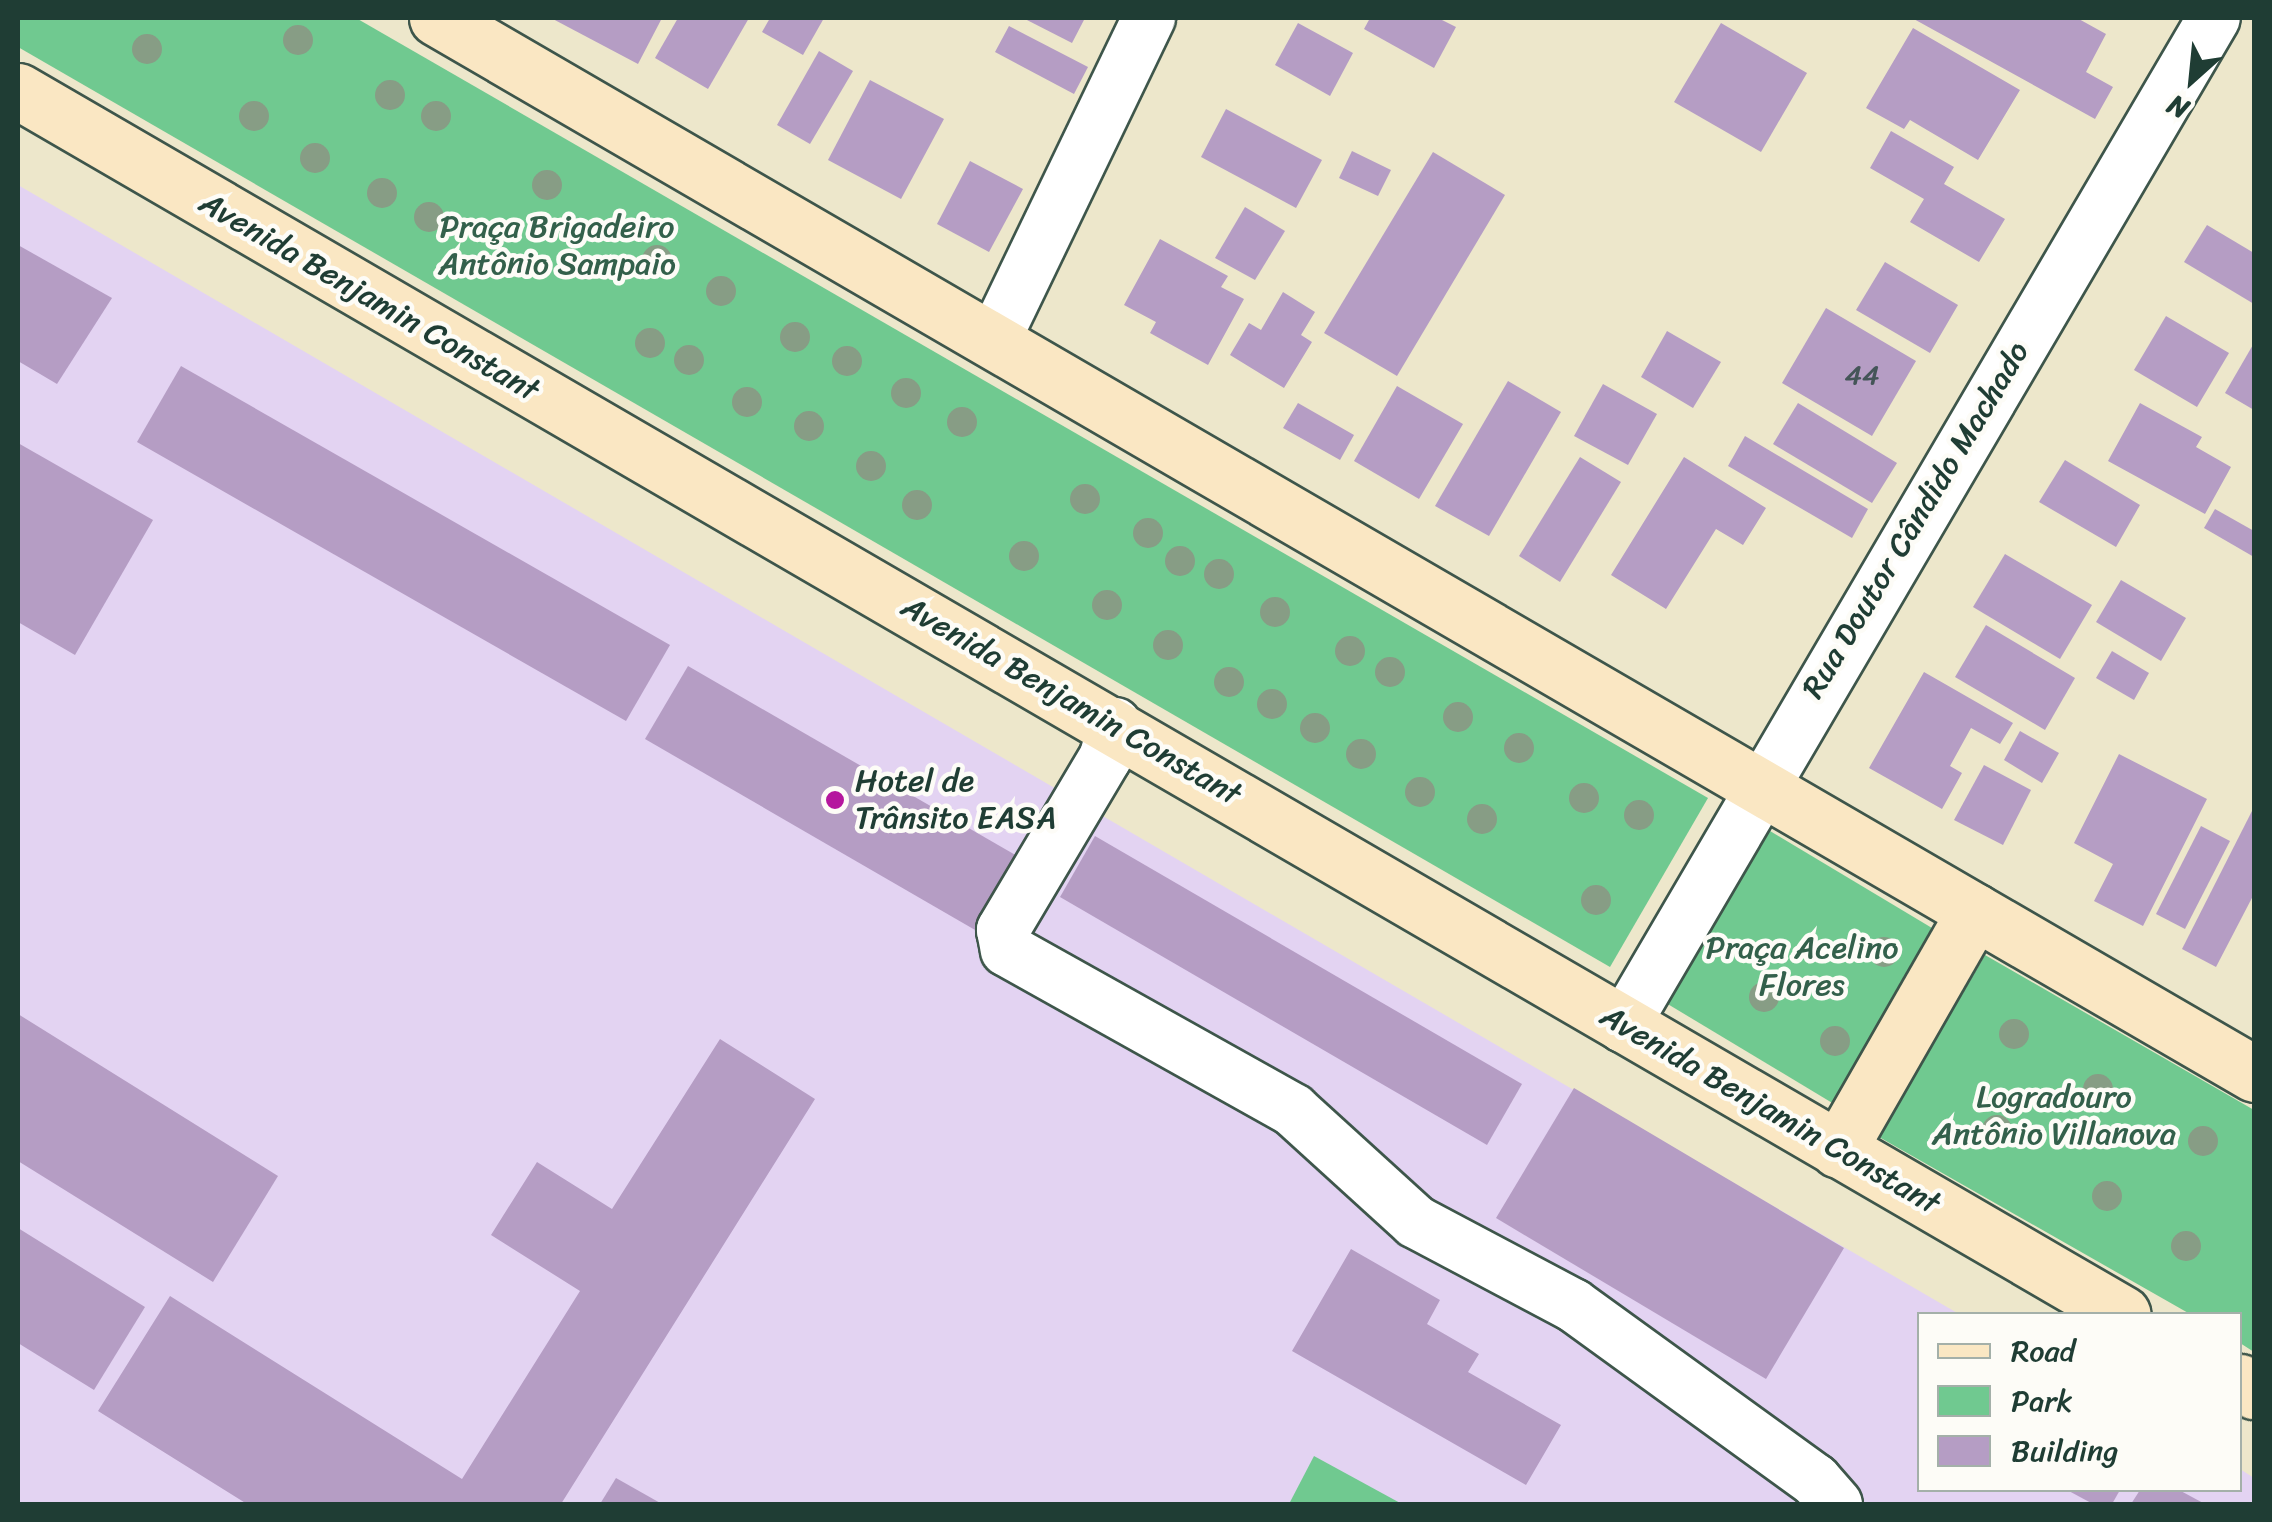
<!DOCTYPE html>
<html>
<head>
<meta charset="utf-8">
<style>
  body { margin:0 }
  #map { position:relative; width:2272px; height:1522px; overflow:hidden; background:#ede7cb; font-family:Sriracha,sans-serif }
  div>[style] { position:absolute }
  .built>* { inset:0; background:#e3d3f2 }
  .green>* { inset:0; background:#70c990 }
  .building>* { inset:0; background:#b59dc4 }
  .roads { filter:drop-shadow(2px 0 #3e564b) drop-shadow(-2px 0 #3e564b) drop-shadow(0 2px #3e564b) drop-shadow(0 -2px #3e564b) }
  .minor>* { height:52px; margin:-26px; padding:0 26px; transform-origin:26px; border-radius:26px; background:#fff }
  .secondary>* { height:55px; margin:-27.5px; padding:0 27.5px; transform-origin:27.5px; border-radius:27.5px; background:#fae7c3 }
  .trees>* { width:30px; height:30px; margin:-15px; border-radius:50%; background:#879d85 }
  .dots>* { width:28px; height:28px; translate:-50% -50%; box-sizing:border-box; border:5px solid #fdfcf7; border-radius:50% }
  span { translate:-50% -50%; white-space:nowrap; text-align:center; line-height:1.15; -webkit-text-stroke:9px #fdfcf7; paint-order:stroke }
  .number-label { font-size:28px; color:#445558 }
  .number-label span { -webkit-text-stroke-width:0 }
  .park-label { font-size:32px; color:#33604b }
  .street-label { font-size:32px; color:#1f3d34 }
  .poi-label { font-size:32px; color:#1f3d34 }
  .left { translate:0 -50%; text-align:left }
  .frame { position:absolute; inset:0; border:20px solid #1f3d34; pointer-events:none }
  .legend { position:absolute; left:1917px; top:1312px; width:325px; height:180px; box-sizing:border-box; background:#fdfcf7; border:2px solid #a4b0a9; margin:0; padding:12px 18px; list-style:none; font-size:30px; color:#1f3d34 }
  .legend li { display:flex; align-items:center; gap:20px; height:50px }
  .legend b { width:50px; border:2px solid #a4b0a9 }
  .north { position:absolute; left:2142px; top:30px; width:100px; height:100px; -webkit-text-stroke:8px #fdfcf7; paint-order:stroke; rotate:207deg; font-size:28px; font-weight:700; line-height:40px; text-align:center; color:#1f3d34 }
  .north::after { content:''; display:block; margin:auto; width:35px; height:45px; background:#1f3d34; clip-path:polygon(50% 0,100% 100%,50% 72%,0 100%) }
</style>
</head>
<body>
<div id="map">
  <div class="built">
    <i style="clip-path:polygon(18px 185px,1959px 1314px,1920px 1314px,1920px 1490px,2240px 1490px,2240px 1469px,2254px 1478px,2254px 1504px,18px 1504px)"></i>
  </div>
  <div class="green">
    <i style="clip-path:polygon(18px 18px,356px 18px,1708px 798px,1610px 967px,18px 47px)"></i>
    <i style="clip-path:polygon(1770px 831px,1937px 931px,1834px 1104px,1666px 1003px)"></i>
    <i style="clip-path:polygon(1985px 955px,2254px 1110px,2254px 1352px,2240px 1343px,2240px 1314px,2190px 1314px,1879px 1137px)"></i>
    <i style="clip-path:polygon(1314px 1456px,1402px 1504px,1289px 1504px)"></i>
  </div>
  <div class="building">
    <i style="clip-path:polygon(551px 18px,662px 18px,638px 64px)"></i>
    <i style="clip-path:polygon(678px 18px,749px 18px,708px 89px,655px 58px)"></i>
    <i style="clip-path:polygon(770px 18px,824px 18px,803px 55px,762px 32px)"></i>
    <i style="clip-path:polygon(1023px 18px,1085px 18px,1072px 43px)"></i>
    <i style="clip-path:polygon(1370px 18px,1438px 18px,1456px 27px,1434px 68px,1364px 29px)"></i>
    <i style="clip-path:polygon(1912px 18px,2077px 18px,2106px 34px,2086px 72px,2113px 87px,2095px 119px)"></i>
    <i style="clip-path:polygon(1298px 23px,1353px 53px,1330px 96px,1275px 65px)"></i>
    <i style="clip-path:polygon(1721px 23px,1807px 73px,1761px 152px,1674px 102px)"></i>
    <i style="clip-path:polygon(1009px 26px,1088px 67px,1074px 94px,995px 52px)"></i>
    <i style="clip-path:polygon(1913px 28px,2020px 90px,1978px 160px,1910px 120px,1904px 129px,1866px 108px)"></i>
    <i style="clip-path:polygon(819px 51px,853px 71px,810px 144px,777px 125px)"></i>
    <i style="clip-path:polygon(870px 80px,944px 119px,901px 199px,828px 160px)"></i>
    <i style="clip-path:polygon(1226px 109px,1322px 160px,1296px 208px,1201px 157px)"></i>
    <i style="clip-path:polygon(1891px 131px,1954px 167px,1944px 184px,2005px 219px,1979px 262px,1910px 222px,1924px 199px,1870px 168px)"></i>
    <i style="clip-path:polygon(1352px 151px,1391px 170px,1378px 196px,1339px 178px)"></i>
    <i style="clip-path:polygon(1433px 152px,1505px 195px,1397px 376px,1324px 333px)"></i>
    <i style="clip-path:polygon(970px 161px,1023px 189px,989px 252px,937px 224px)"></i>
    <i style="clip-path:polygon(1245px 207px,1285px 231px,1255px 280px,1215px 258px)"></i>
    <i style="clip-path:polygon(2207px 225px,2254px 253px,2254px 304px,2184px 262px)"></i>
    <i style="clip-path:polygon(1160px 239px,1228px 276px,1221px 287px,1244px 299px,1208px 365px,1150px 333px,1156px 322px,1124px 305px)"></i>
    <i style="clip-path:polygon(18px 245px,112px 298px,57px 384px,18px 361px)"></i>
    <i style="clip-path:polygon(1885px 262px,1958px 305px,1930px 353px,1856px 310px)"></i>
    <i style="clip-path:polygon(1283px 292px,1315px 312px,1301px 335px,1312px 342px,1284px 388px,1230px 355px,1249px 323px,1261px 330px)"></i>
    <i style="clip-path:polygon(1826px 308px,1916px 361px,1872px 436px,1782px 383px)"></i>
    <i style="clip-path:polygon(2166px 316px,2229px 353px,2197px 407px,2134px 370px)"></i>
    <i style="clip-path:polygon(1667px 331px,1721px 362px,1693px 408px,1641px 377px)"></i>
    <i style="clip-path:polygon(2254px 343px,2254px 410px,2225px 393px)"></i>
    <i style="clip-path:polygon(181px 366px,670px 645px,626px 721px,137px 442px)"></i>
    <i style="clip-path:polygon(1508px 381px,1561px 412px,1489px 536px,1435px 506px)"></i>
    <i style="clip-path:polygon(1603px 384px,1657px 414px,1628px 465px,1574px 436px)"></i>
    <i style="clip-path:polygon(1397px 386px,1463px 424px,1419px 499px,1354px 461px)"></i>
    <i style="clip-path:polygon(1298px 403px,1354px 435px,1340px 460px,1283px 428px)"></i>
    <i style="clip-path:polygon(1798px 403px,1897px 463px,1872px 503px,1773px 444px)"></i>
    <i style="clip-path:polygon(2140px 403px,2202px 437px,2196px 447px,2231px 467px,2205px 514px,2108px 461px)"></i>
    <i style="clip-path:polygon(1745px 436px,1868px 509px,1852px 538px,1728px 466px)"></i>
    <i style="clip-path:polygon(18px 443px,153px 520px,75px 655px,18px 622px)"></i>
    <i style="clip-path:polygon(1580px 457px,1621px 482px,1560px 582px,1519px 556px)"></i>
    <i style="clip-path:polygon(1684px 457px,1766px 508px,1743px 545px,1716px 529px,1666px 609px,1611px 575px)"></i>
    <i style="clip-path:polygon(2065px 460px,2140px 505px,2116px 547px,2039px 502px)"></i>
    <i style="clip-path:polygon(2215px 509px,2254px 531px,2254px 557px,2204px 528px)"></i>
    <i style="clip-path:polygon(2005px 554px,2092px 605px,2060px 659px,1973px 607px)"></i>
    <i style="clip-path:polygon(2121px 580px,2186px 618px,2161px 661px,2096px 622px)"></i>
    <i style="clip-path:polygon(1986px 625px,2075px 678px,2045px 730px,1955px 677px)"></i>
    <i style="clip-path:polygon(2112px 651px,2149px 673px,2134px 700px,2096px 678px)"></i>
    <i style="clip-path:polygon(688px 666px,1024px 860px,982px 934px,645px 739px)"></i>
    <i style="clip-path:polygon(1924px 672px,2013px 723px,2000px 744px,1971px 728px,1950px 766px,1962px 773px,1942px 809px,1869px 768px)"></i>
    <i style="clip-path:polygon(2020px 731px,2059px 753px,2042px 783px,2004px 760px)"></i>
    <i style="clip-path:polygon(2119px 754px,2207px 799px,2143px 926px,2094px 901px,2113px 864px,2074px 843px)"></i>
    <i style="clip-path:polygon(1984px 765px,2031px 790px,2003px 845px,1954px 820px)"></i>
    <i style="clip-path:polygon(2254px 807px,2254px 894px,2216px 967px,2182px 949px)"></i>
    <i style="clip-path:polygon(2201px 826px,2230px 841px,2185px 929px,2156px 914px)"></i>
    <i style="clip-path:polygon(1095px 836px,1522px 1084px,1487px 1145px,1060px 897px)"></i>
    <i style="clip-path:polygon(18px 1014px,278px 1176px,213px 1282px,18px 1161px)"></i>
    <i style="clip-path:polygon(720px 1039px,815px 1099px,561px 1504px,247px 1504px,98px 1411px,170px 1296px,462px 1479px,580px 1291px,491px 1235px,537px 1162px,612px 1209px)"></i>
    <i style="clip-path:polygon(1574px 1088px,1844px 1248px,1766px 1379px,1496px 1218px)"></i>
    <i style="clip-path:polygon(18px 1228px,145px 1307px,94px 1390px,18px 1343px)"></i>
    <i style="clip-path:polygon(1351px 1249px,1440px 1300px,1427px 1324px,1479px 1354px,1468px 1372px,1561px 1425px,1526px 1485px,1292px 1351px)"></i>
    <i style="clip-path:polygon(616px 1478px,662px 1504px,600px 1504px)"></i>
    <i style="clip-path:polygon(2067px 1490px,2120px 1490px,2112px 1504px,2093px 1504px)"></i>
    <i style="clip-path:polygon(2140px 1490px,2179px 1490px,2205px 1504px,2131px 1504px)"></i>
  </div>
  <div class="roads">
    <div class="minor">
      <i style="left:993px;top:342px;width:360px;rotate:-64.3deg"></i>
      <i style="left:1115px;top:724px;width:35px;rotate:106deg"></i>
      <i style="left:1105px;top:758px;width:200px;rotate:120.7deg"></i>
      <i style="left:1003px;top:930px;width:20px;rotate:79deg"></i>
      <i style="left:1007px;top:950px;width:328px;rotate:29.2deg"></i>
      <i style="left:1293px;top:1110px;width:166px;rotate:42.3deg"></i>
      <i style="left:1416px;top:1222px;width:178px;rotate:27.9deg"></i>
      <i style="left:1573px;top:1305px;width:299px;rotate:35.9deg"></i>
      <i style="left:1815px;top:1480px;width:32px;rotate:49deg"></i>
      <i style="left:1623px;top:1026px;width:1168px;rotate:-59.62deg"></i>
    </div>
    <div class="secondary">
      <i style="left:437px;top:18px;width:2102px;rotate:30.16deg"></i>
      <i style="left:18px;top:91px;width:2434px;rotate:30.16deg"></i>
      <i style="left:1838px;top:1150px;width:275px;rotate:-60.2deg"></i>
      <i style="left:2240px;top:1382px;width:17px;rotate:33deg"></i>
    </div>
  </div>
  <div class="trees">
    <i style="left:298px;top:40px"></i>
    <i style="left:147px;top:49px"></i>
    <i style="left:390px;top:95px"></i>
    <i style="left:254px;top:116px"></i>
    <i style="left:436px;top:116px"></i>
    <i style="left:315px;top:158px"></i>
    <i style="left:547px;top:185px"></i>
    <i style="left:382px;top:193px"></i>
    <i style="left:429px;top:217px"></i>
    <i style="left:657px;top:260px"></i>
    <i style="left:721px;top:291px"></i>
    <i style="left:795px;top:337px"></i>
    <i style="left:650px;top:343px"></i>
    <i style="left:689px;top:360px"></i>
    <i style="left:847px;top:361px"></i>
    <i style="left:906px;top:393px"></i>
    <i style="left:747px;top:402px"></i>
    <i style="left:962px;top:422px"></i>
    <i style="left:809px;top:426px"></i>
    <i style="left:871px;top:466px"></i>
    <i style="left:1085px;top:499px"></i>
    <i style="left:917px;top:505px"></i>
    <i style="left:1148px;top:533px"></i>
    <i style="left:1024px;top:556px"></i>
    <i style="left:1180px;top:561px"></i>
    <i style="left:1219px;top:574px"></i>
    <i style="left:1107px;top:605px"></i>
    <i style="left:1275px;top:612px"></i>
    <i style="left:1168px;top:645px"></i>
    <i style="left:1350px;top:651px"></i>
    <i style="left:1390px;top:672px"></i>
    <i style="left:1229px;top:682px"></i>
    <i style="left:1272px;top:704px"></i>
    <i style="left:1458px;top:717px"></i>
    <i style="left:1315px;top:728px"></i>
    <i style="left:1519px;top:748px"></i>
    <i style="left:1361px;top:754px"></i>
    <i style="left:1420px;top:792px"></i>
    <i style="left:1584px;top:798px"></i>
    <i style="left:1639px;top:815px"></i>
    <i style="left:1482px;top:819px"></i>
    <i style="left:1596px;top:900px"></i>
    <i style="left:1884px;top:952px"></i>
    <i style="left:1764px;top:997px"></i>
    <i style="left:2014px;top:1034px"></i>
    <i style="left:1835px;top:1041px"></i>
    <i style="left:2098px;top:1089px"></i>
    <i style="left:1997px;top:1130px"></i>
    <i style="left:2203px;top:1141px"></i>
    <i style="left:2107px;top:1196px"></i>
    <i style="left:2186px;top:1246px"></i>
  </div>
  <div class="dots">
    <i style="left:835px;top:800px;background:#b5179e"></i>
  </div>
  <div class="number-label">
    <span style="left:1862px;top:375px">44</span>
  </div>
  <div class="park-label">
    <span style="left:557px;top:246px">Praça Brigadeiro<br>Antônio Sampaio</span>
    <span style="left:1802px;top:967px">Praça Acelino<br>Flores</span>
    <span style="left:2054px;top:1116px">Logradouro<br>Antônio Villanova</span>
  </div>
  <div class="street-label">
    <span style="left:369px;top:297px;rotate:30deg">Avenida Benjamin Constant</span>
    <span style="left:1916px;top:520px;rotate:-59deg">Rua Doutor Cândido Machado</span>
    <span style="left:1071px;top:701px;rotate:30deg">Avenida Benjamin Constant</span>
    <span style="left:1770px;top:1110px;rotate:30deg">Avenida Benjamin Constant</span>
  </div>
  <div class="poi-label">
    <span class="left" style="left:855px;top:800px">Hotel de<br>Trânsito EASA</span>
  </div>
  <div class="frame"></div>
  <ul class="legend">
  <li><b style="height:12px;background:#fae7c3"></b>Road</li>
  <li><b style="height:28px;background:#70c990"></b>Park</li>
  <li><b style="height:28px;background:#b59dc4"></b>Building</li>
  </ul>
  <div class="north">N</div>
</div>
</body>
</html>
